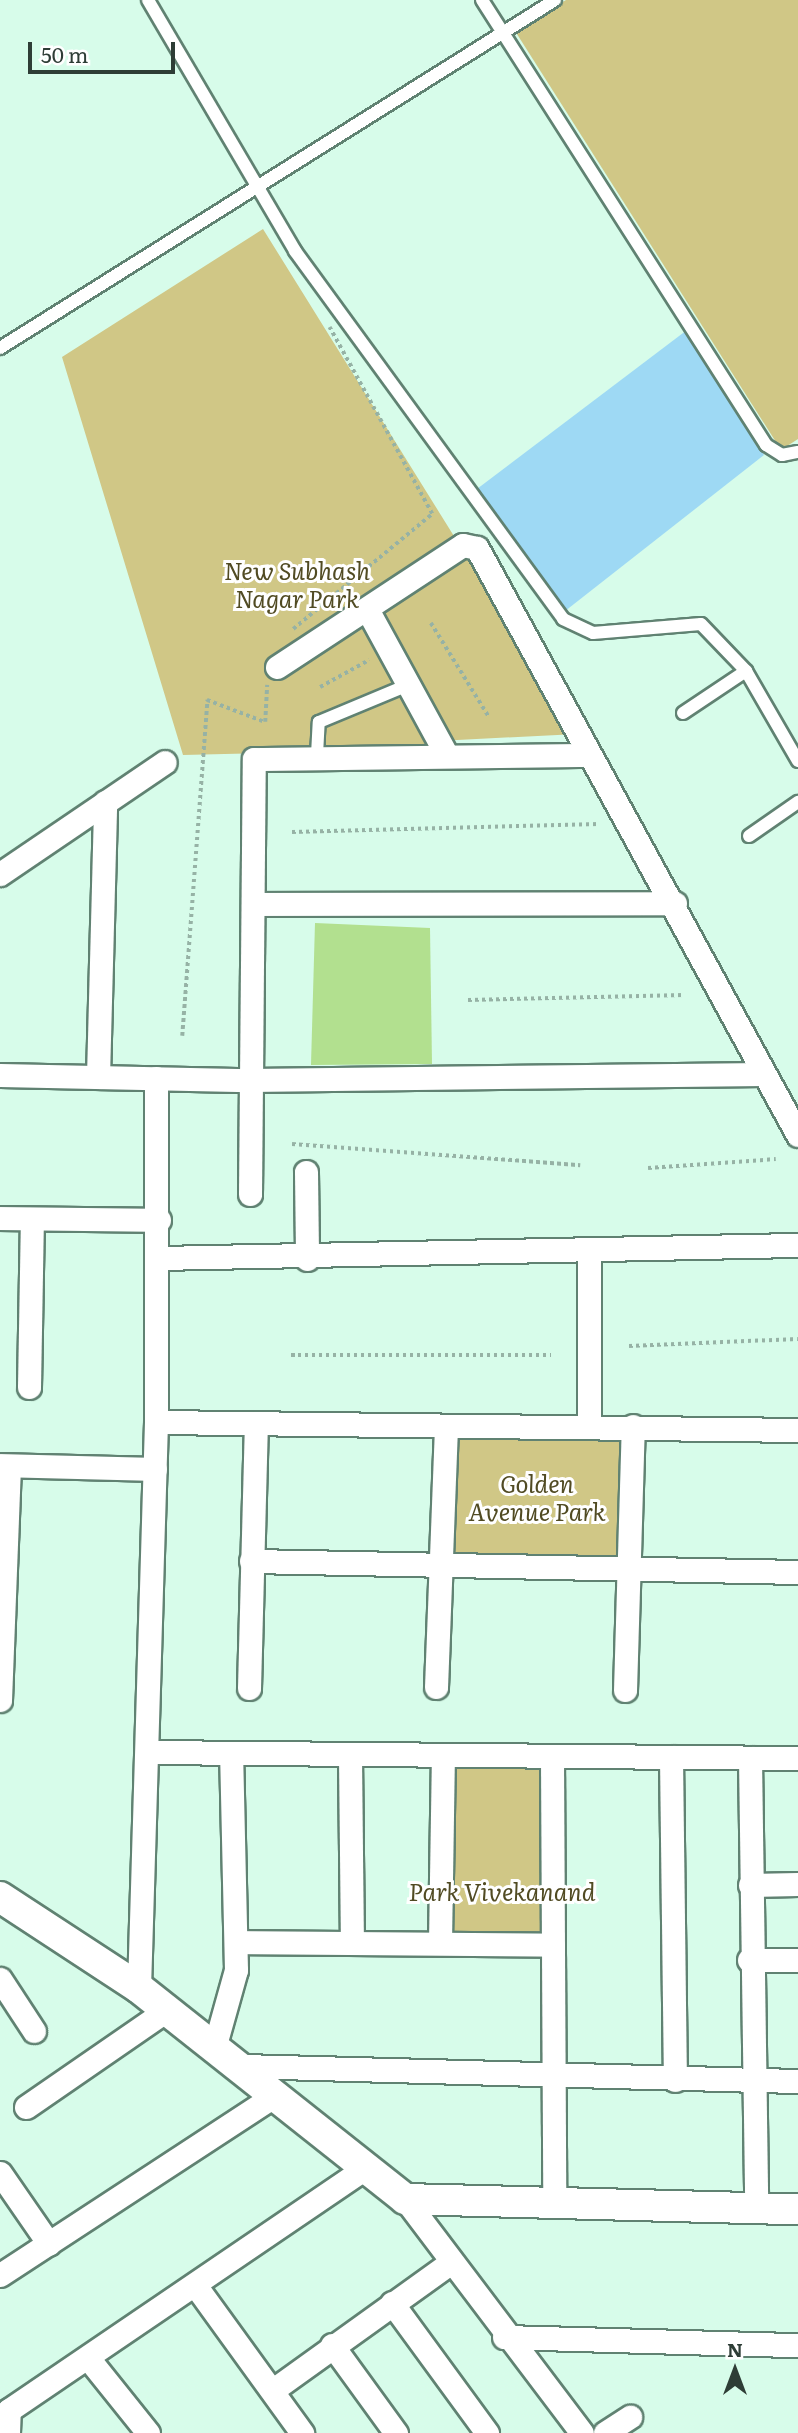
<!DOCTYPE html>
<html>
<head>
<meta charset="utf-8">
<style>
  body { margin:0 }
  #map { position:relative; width:798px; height:2433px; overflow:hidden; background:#d7fcea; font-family:Literata,serif }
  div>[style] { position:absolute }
  .green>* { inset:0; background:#d0c786 }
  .water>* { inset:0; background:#9ed9f4 }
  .building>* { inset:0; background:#b2e08f }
  .path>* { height:3.5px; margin-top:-1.75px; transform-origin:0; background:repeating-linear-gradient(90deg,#96b2a5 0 3.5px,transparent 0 7px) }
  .roads { filter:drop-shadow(2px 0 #608272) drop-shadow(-2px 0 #608272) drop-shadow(0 2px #608272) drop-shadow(0 -2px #608272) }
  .service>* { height:12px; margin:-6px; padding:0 6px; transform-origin:6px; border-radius:6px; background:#fff }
  .minor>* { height:23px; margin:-11.5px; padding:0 11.5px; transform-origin:11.5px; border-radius:11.5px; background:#fff }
  .tertiary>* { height:30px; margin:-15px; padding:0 15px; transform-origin:15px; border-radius:15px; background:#fff }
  span { translate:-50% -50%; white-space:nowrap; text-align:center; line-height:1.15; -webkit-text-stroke:6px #fff; paint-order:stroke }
  .park-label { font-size:24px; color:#514b23; font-style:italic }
  .north { position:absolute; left:700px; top:2335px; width:70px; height:70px; -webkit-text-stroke:5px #fff; paint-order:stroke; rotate:0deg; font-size:19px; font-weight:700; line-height:28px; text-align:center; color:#2e3d36 }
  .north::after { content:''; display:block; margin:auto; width:24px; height:32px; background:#2e3d36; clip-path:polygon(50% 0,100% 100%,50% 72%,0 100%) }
  .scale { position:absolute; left:28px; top:42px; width:147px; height:32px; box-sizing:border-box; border:4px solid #2e3d36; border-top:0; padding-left:9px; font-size:21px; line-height:24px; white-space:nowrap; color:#2e3d36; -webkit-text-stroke:5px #fff; paint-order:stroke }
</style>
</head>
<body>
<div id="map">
  <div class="green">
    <i style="clip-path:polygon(566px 0,798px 0,798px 439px,781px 450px,515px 31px)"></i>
    <i style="clip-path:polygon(263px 229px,577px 734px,438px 741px,441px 749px,183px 755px,62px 357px)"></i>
    <i style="clip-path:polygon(448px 1428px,631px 1430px,629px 1567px,451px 1562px)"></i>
    <i style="clip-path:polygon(550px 1758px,552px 1942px,451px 1939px,456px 1759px)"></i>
  </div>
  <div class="water">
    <i style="clip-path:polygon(687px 330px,764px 455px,560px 615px,469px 495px)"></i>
  </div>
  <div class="building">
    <i style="clip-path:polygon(315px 923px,430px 928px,432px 1064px,311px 1065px)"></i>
  </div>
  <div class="path">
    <i style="left:431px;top:623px;width:110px;rotate:58.3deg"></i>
    <i style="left:293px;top:629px;width:180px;rotate:-39.6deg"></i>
    <i style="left:432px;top:514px;width:213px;rotate:-118.8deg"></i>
    <i style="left:320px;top:687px;width:56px;rotate:-28.9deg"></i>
    <i style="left:292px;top:832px;width:307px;rotate:-1.5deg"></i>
    <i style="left:468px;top:1000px;width:216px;rotate:-1.3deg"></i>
    <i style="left:182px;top:1036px;width:337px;rotate:-85.7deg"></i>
    <i style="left:207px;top:700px;width:62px;rotate:20.8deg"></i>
    <i style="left:265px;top:722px;width:37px;rotate:-87deg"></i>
    <i style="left:292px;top:1144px;width:289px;rotate:4.2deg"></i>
    <i style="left:648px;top:1168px;width:128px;rotate:-4deg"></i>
    <i style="left:629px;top:1346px;width:169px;rotate:-2.4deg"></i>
    <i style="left:291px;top:1355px;width:260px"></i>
  </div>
  <div class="roads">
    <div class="service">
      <i style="left:148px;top:0;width:291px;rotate:59.6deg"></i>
      <i style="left:295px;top:251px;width:455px;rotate:53.9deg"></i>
      <i style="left:563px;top:619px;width:33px;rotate:25deg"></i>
      <i style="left:593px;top:633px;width:108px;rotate:-4.8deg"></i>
      <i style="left:701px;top:624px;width:65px;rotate:46.2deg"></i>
      <i style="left:746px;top:671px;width:104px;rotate:60deg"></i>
      <i style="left:482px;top:0;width:528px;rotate:57.45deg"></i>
      <i style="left:766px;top:445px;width:19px;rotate:32deg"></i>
      <i style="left:782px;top:455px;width:16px;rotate:-11deg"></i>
      <i style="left:0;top:348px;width:655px;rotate:-32.09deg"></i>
      <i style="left:683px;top:713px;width:76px;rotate:-33.7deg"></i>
      <i style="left:317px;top:755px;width:33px;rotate:-87deg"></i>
      <i style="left:319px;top:722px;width:96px;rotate:-22.6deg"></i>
      <i style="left:749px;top:836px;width:60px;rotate:-34.8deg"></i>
    </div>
    <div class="minor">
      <i style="left:367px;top:609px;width:167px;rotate:61.4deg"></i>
      <i style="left:277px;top:667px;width:222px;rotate:-33.3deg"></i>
      <i style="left:463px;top:545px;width:14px;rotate:12deg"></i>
      <i style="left:477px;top:548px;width:669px;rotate:61.33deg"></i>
      <i style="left:0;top:874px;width:199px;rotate:-34.2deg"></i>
      <i style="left:254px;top:904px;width:421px;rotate:-0.1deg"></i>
      <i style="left:0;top:1075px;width:249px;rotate:1.2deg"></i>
      <i style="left:249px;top:1080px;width:515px;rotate:-0.67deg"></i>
      <i style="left:98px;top:1077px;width:275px;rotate:-88.5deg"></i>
      <i style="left:306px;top:1172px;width:87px;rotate:89.3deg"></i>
      <i style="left:250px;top:1194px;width:435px;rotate:-89.5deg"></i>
      <i style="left:254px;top:759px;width:334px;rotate:-0.7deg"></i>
      <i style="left:0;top:1218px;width:159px;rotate:0.7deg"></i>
      <i style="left:589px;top:1254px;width:171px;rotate:90deg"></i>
      <i style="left:159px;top:1258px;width:639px;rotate:-1.17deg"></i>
      <i style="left:29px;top:1387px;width:168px;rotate:-89deg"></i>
      <i style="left:156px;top:1422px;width:642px;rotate:0.71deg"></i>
      <i style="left:0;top:1465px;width:155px;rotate:1.5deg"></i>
      <i style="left:251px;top:1561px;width:547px;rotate:1.15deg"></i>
      <i style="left:436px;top:1687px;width:261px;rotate:-87.8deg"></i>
      <i style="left:249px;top:1688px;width:265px;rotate:-88.5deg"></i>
      <i style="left:625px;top:1690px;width:264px;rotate:-88.3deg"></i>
      <i style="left:0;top:1700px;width:234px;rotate:-87.8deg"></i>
      <i style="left:147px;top:1752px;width:651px;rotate:0.53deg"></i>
      <i style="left:350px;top:1757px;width:183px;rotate:89.4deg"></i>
      <i style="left:552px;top:1757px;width:448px;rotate:89.7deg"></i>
      <i style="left:671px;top:1757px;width:323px;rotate:89.3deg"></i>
      <i style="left:750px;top:1758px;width:451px;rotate:89.2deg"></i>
      <i style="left:750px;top:1885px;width:48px;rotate:-1.2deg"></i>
      <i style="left:236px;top:1942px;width:317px;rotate:0.5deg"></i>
      <i style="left:440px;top:1942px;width:185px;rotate:-89.1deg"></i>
      <i style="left:749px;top:1960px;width:49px"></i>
      <i style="left:0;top:1979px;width:62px;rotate:56.8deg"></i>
      <i style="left:139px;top:1988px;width:566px;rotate:-88.28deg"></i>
      <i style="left:156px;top:1422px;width:344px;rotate:-90deg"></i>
      <i style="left:215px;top:2045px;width:78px;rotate:-74.4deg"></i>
      <i style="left:236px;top:1970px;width:215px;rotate:-91.3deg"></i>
      <i style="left:242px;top:2066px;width:556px;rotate:1.55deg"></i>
      <i style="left:26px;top:2107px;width:173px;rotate:-34.6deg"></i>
      <i style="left:0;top:2173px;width:86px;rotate:55.4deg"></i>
      <i style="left:405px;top:2199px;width:293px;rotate:52.9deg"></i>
      <i style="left:0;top:2275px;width:331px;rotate:-33.2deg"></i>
      <i style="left:195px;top:2285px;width:183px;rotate:54.1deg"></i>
      <i style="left:392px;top:2303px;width:161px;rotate:53.8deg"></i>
      <i style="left:504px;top:2337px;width:294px;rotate:1.6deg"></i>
      <i style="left:332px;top:2345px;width:109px;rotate:54deg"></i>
      <i style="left:88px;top:2358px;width:96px;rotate:51.3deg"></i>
      <i style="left:273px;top:2390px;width:218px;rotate:-35.7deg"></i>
      <i style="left:8px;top:2433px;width:23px;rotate:-88deg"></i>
      <i style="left:9px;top:2410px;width:427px;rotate:-34.2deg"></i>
      <i style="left:605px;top:2433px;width:30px;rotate:-33deg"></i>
    </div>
    <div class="tertiary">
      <i style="left:0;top:1897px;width:166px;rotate:33.2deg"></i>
      <i style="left:139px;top:1988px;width:340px;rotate:38.4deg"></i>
      <i style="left:405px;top:2199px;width:393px;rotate:1.5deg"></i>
    </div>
  </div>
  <div class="park-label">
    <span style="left:297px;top:584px">New Subhash<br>Nagar Park</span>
    <span style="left:537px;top:1497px">Golden<br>Avenue Park</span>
    <span style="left:502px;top:1891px">Park Vivekanand</span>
  </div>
  <div class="north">N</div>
  <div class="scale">50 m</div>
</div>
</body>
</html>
